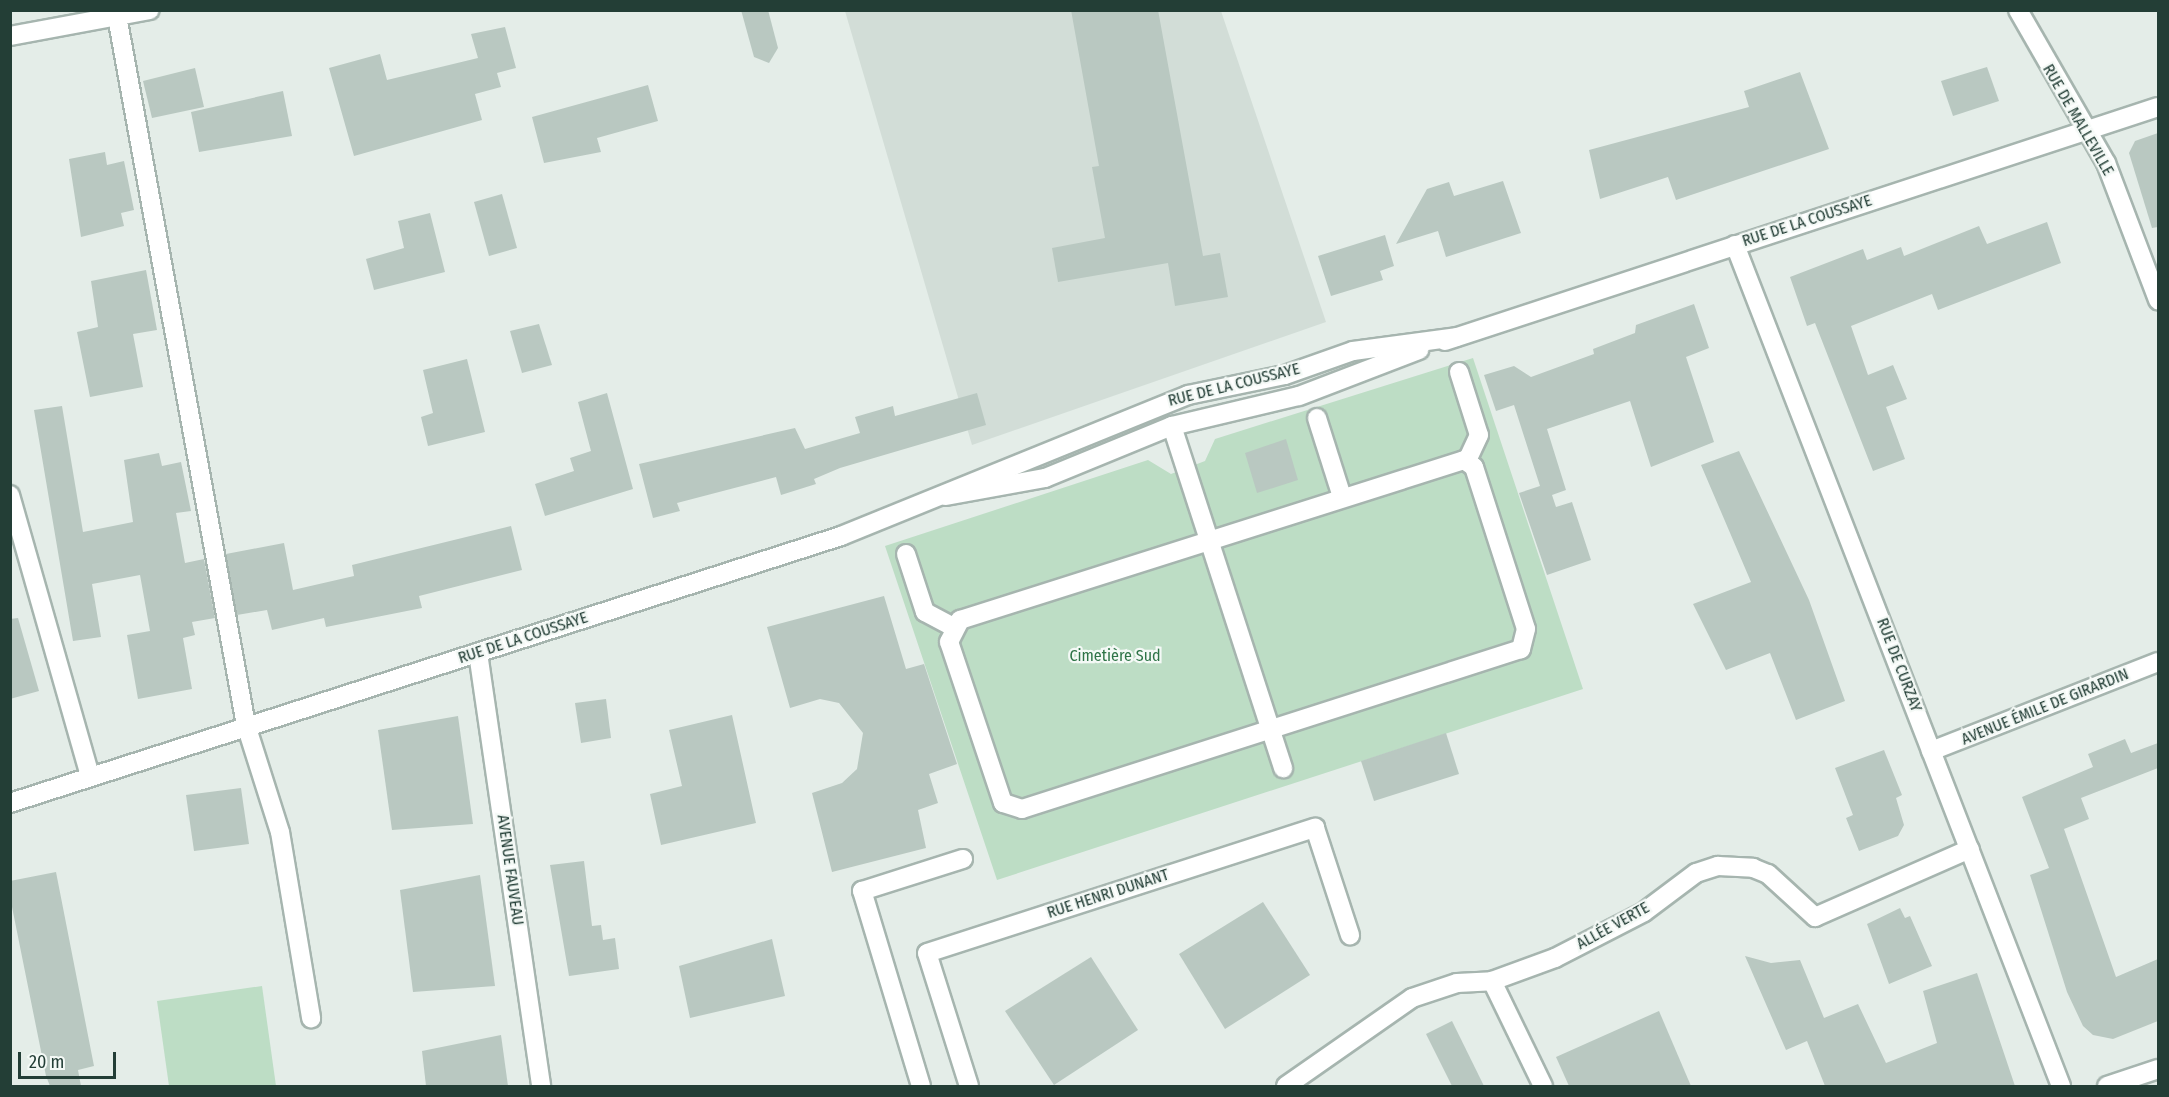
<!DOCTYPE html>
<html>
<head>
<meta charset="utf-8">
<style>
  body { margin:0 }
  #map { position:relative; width:2169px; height:1097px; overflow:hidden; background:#e4ede8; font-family:"Fira Sans Condensed",sans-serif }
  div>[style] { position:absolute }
  .built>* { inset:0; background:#d2ddd7 }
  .green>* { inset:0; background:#bdddc5 }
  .building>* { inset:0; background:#b9c8c1 }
  .roads { filter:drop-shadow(2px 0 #a6b5af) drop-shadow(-2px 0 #a6b5af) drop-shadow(0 2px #a6b5af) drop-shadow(0 -2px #a6b5af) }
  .service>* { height:18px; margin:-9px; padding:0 9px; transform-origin:9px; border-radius:9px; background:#fff }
  .minor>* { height:18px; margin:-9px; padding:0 9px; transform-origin:9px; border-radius:9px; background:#fff }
  .secondary>* { height:18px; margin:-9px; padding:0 9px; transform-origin:9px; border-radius:9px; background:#fff }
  span { translate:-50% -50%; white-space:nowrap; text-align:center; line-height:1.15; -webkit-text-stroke:4.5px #f4f9f6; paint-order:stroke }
  .street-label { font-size:16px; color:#233e36 }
  .park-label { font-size:16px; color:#2e7447 }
  .frame { position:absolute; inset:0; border:12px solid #233e36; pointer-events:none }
  .scale { position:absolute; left:18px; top:1052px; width:98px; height:27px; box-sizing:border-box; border:3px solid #233e36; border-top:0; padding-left:8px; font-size:18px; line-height:21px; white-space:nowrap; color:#233e36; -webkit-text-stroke:4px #f4f9f6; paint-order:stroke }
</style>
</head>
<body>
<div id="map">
  <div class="built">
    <i style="clip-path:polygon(845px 11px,1221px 11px,1326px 322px,972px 445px)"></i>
  </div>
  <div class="green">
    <i style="clip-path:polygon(1473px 358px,1583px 689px,997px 880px,885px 546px,1148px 460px,1171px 474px,1205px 461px,1215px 439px)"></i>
    <i style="clip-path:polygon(262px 986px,276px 1086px,169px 1086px,157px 1001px)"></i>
  </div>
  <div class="building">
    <i style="clip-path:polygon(741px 10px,768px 10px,778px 48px,769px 63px,754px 57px)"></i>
    <i style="clip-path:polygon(1071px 10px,1158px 10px,1203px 256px,1220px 253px,1228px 297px,1175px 306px,1168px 263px,1058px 282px,1052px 248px,1105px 238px,1092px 167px,1099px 166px)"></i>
    <i style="clip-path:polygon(505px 27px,516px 68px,497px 73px,501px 87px,475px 94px,482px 120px,354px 156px,329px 68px,380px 54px,387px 80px,478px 58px,471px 34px)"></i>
    <i style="clip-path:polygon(1987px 67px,1999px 101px,1953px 116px,1941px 81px)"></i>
    <i style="clip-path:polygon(195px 68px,204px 107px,152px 118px,143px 81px)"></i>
    <i style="clip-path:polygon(1800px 72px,1829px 149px,1676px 200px,1668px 177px,1600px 199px,1589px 150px,1749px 107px,1744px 91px)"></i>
    <i style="clip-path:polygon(648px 85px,658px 121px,597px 138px,601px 152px,544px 163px,532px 117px)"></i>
    <i style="clip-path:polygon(283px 91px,292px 136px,199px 152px,191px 112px)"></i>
    <i style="clip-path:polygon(2158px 133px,2158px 227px,2152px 228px,2129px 153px,2135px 141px)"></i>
    <i style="clip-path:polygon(105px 152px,107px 165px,124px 161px,134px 210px,121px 213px,124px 226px,81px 237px,69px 159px)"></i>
    <i style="clip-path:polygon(1503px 181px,1521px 233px,1446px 257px,1438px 231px,1396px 244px,1427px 189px,1449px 182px,1454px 196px)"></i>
    <i style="clip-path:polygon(502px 194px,517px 248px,489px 256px,474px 202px)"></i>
    <i style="clip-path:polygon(430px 213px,445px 272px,374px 290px,366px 259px,404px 248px,398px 221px)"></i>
    <i style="clip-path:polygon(2047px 222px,2061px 263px,1938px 310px,1932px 294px,1851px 326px,1868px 375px,1893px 365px,1907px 399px,1886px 407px,1905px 459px,1873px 471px,1815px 323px,1807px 326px,1790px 277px,1863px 249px,1867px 260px,1901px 247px,1904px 256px,1979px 226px,1987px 244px)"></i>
    <i style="clip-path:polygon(1385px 235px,1394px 266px,1380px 271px,1383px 280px,1331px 296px,1318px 256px)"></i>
    <i style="clip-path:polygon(146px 270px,157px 330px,133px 334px,143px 387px,90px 397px,77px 332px,98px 327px,91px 281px)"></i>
    <i style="clip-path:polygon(1694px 304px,1709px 348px,1686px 357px,1714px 442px,1651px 467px,1630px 401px,1547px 429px,1566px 490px,1552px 495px,1556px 507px,1572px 502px,1591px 560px,1547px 575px,1519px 493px,1540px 486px,1514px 405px,1496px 411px,1484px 375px,1514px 366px,1531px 377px,1594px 354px,1593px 349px,1635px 333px,1636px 325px)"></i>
    <i style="clip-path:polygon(539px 324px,552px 365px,522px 373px,510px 331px)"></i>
    <i style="clip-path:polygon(467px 359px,485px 432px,428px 446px,421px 417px,433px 413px,423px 370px)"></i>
    <i style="clip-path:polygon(607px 393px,633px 489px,545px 516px,535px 484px,574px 471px,570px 458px,591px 451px,578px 402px)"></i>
    <i style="clip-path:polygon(977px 393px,986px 425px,840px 468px,814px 479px,816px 484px,781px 495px,776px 477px,677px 503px,680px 511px,653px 518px,639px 464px,795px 428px,805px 449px,860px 433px,855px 417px,893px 406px,895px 416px)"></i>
    <i style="clip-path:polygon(62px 406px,83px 532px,133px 522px,124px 460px,159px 453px,162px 466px,181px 462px,191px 511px,176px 513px,185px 563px,204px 559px,215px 618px,192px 622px,195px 635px,183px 638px,192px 689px,138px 699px,127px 635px,150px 631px,140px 575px,92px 584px,101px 637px,73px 641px,34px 410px)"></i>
    <i style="clip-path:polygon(1286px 439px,1298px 480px,1257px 493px,1245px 453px)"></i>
    <i style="clip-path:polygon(1739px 451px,1809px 600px,1845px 701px,1796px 720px,1770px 653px,1726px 670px,1693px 604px,1751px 582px,1701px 465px)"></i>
    <i style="clip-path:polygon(511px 526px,522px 570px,419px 596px,422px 608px,326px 627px,324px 618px,272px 630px,267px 610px,237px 615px,226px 554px,284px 543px,293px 590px,354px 576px,352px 565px)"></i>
    <i style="clip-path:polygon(884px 596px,906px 669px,924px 664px,957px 764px,929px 774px,938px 803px,918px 810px,926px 848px,832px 872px,812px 793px,842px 783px,857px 769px,863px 733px,839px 703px,820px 699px,790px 708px,767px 627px)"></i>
    <i style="clip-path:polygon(18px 618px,39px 691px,10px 699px,10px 619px)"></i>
    <i style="clip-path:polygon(606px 699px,611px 738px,581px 743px,575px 703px)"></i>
    <i style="clip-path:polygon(732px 715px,756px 823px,661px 845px,650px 794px,682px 786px,669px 730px)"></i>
    <i style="clip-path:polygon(458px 716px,473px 824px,392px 830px,378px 730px)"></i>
    <i style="clip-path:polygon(1446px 733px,1459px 774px,1374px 801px,1361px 761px)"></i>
    <i style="clip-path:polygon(2125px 739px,2131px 753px,2158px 743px,2158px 768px,2081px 798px,2089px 819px,2064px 829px,2116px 977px,2158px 959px,2158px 1021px,2113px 1039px,2093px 1035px,2083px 1026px,2067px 992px,2030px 875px,2049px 868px,2022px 797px,2093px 767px,2088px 754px)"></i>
    <i style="clip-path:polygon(1884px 750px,1902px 795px,1896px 798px,1904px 825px,1898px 836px,1859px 851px,1846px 818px,1853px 815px,1835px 768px)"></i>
    <i style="clip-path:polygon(241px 788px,249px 844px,194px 851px,186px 795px)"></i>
    <i style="clip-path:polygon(584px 861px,592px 926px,601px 925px,603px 940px,615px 938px,619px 969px,569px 976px,550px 865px)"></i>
    <i style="clip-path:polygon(56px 872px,94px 1066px,78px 1070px,81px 1086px,50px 1086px,46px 1076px,10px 897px,10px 881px)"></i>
    <i style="clip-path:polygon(480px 875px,495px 986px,413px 992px,400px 890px)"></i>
    <i style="clip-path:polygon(1263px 902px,1310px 975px,1225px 1029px,1179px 954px)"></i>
    <i style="clip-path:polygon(1900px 908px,1905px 918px,1910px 916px,1932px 966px,1889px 984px,1867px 924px)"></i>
    <i style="clip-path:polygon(772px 939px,785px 996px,690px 1018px,679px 966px)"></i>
    <i style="clip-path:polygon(1745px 956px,1771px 963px,1800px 960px,1824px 1018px,1858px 1004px,1886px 1063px,1937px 1043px,1923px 991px,1977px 973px,2015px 1086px,1825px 1086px,1807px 1041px,1786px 1050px)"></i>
    <i style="clip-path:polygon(1091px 957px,1138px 1030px,1054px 1085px,1005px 1011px)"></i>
    <i style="clip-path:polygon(1659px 1011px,1691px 1086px,1569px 1086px,1556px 1057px)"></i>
    <i style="clip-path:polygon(1452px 1021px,1484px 1086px,1452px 1086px,1426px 1034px)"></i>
    <i style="clip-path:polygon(501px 1035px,508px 1086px,426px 1086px,422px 1051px)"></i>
  </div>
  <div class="roads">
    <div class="service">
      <i style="left:117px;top:16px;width:721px;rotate:79.69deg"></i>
      <i style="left:246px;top:725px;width:112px;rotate:72.4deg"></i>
      <i style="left:280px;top:832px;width:189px;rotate:80.5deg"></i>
      <i style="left:1459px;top:372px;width:66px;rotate:72.4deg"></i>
      <i style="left:1479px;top:435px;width:29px;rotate:115deg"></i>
      <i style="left:1317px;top:418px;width:83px;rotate:72.4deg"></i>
      <i style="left:1172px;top:426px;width:360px;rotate:72deg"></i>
      <i style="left:1464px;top:460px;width:12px;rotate:35deg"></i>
      <i style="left:1474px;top:467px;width:170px;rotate:72.2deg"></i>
      <i style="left:1526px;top:629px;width:21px;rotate:104deg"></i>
      <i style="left:1521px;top:649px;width:524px;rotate:162.22deg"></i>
      <i style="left:1022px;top:809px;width:20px;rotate:-162deg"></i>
      <i style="left:1003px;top:803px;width:170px;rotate:-108.5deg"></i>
      <i style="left:949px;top:642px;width:25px;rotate:-63deg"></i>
      <i style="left:960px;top:620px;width:529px;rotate:-17.61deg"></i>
      <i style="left:10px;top:495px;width:292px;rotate:74.1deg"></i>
      <i style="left:906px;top:554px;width:61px;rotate:71.9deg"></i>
      <i style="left:925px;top:612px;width:32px;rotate:28deg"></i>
      <i style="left:921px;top:1086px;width:204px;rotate:-106.8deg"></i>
      <i style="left:862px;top:891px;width:106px;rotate:-17.6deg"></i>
      <i style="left:1286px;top:1086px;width:154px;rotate:-34.9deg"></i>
      <i style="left:1412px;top:998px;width:47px;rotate:-18.4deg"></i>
      <i style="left:1457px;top:983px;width:35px;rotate:-3deg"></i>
      <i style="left:1492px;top:981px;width:67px;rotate:-20.1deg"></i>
      <i style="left:1555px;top:958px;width:100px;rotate:-27.3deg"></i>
      <i style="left:1644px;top:912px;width:65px;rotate:-36.9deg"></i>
      <i style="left:1696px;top:873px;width:23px;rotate:-18deg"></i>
      <i style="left:1718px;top:866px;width:35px;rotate:3deg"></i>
      <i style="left:1753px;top:868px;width:16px;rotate:22deg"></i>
      <i style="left:1768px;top:874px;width:64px;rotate:42.5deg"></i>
      <i style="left:1815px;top:917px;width:169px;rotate:-23.7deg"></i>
    </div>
    <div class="minor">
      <i style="left:2018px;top:10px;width:177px;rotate:60.1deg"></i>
      <i style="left:2106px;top:163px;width:147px;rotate:69.2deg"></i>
      <i style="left:1735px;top:245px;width:902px;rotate:68.81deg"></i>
      <i style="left:1445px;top:341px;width:750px;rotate:-18.17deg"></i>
      <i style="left:946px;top:496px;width:101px;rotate:-10.3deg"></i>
      <i style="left:1045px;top:478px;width:137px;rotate:-22.3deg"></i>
      <i style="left:1172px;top:426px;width:130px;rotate:-13.3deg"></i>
      <i style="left:1299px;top:396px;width:129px;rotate:-21deg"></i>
      <i style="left:478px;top:653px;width:438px;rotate:81.7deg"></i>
      <i style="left:1931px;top:751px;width:244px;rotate:-21.4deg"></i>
      <i style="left:10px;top:803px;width:873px;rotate:-17.81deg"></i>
      <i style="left:841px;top:536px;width:375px;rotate:-22.1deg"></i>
      <i style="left:1188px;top:395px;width:99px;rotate:-11.7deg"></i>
      <i style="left:1285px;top:375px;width:72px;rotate:-19.4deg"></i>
      <i style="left:1353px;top:351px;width:104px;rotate:-7.7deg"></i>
      <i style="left:1492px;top:981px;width:117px;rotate:64.1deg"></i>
      <i style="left:969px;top:1086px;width:139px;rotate:-107.5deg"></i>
      <i style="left:927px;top:953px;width:408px;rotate:-17.9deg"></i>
      <i style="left:1315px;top:828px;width:113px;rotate:71.9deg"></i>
      <i style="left:2107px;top:1086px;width:54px;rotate:-18.4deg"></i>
    </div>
    <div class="secondary">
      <i style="left:10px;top:36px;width:142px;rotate:-10.5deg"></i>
    </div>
  </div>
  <div class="street-label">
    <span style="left:2078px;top:120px;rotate:60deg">RUE DE MALLEVILLE</span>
    <span style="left:1807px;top:221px;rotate:-18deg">RUE DE LA COUSSAYE</span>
    <span style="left:1234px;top:385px;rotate:-14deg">RUE DE LA COUSSAYE</span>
    <span style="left:523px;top:638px;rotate:-18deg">RUE DE LA COUSSAYE</span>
    <span style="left:1899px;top:665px;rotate:69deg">RUE DE CURZAY</span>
    <span style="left:2045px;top:707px;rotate:-22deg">AVENUE ÉMILE DE GIRARDIN</span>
    <span style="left:510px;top:870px;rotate:82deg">AVENUE FAUVEAU</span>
    <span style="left:1108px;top:894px;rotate:-18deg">RUE HENRI DUNANT</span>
    <span style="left:1613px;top:926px;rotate:-29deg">ALLÉE VERTE</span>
  </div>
  <div class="park-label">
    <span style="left:1115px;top:656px">Cimetière Sud</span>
  </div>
  <div class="frame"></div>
  <div class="scale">20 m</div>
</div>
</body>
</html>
